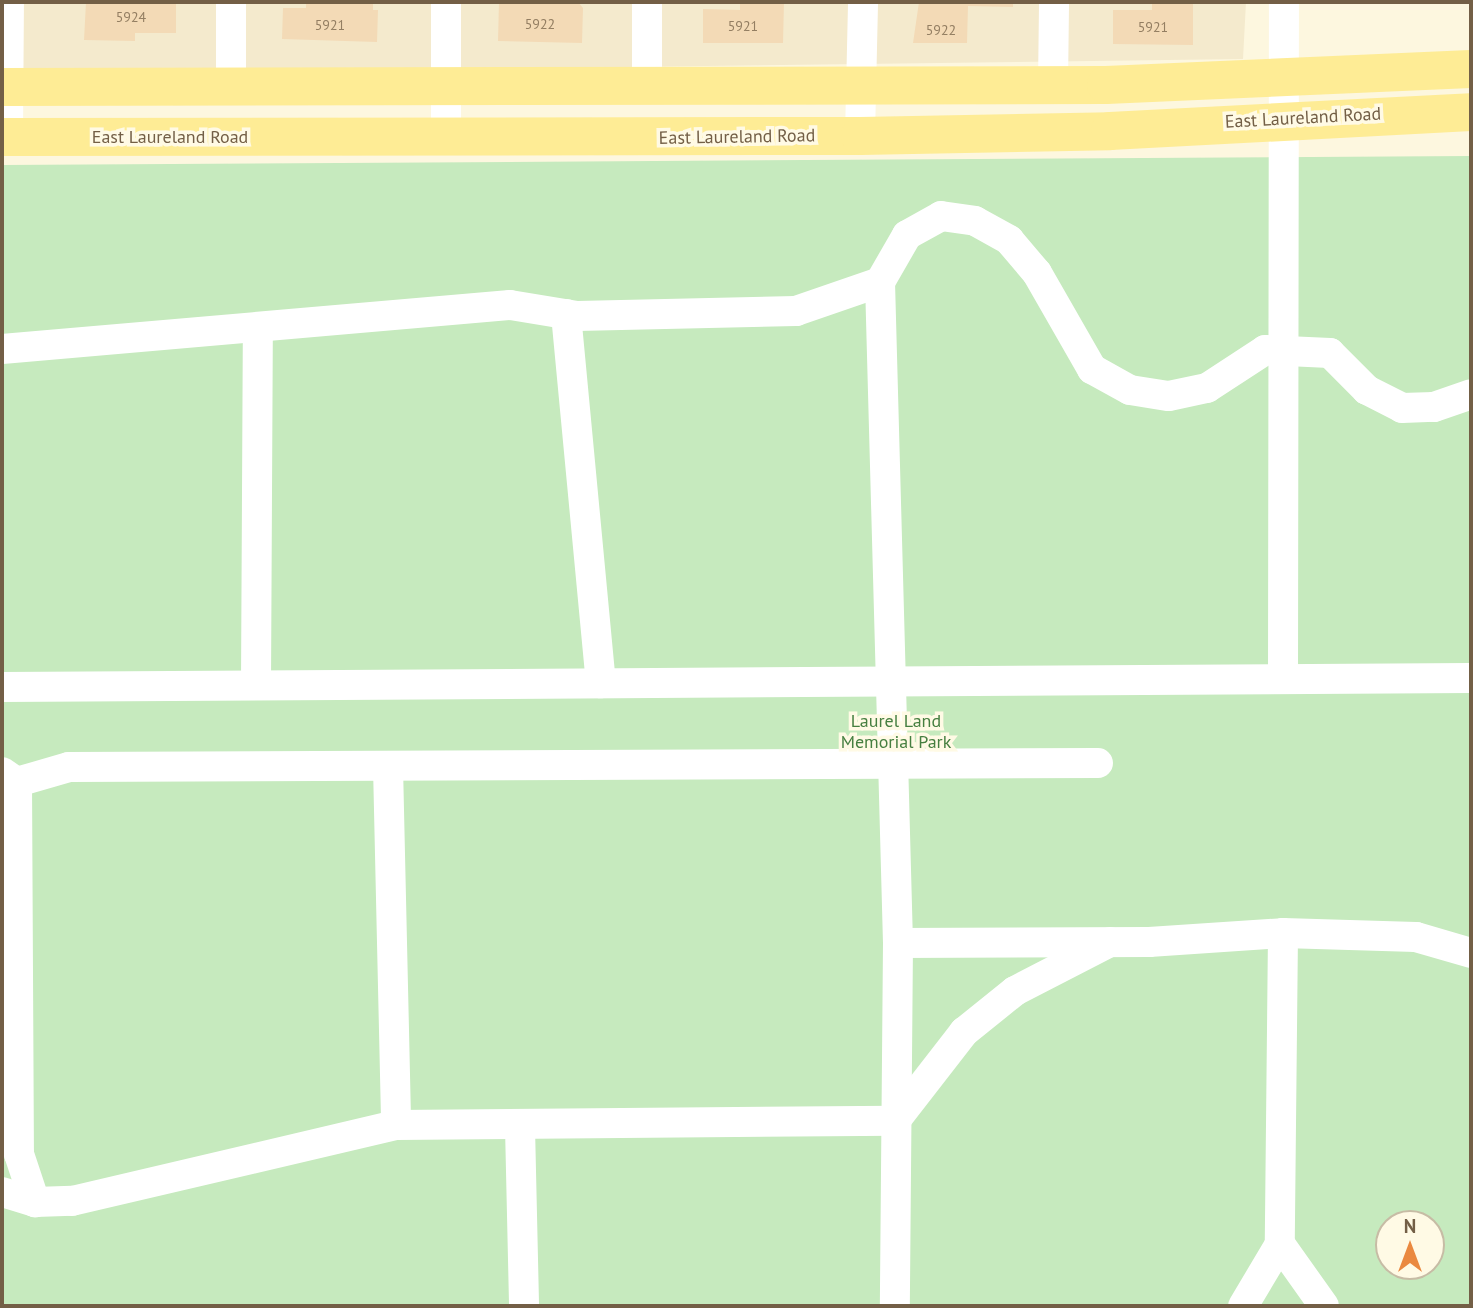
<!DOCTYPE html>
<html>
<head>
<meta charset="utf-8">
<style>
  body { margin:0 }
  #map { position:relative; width:1473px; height:1308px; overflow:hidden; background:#fdf7df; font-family:"PT Sans",sans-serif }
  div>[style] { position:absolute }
  .residential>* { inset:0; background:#f4eacd }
  .green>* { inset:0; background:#c6eabe }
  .building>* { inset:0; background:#f3dab6 }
  .minor>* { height:30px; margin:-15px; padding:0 15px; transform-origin:15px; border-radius:15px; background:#fff }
  .major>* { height:38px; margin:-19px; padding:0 19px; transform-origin:19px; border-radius:19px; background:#feec95 }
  span { translate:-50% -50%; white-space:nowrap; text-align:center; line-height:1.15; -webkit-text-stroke:7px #fffae5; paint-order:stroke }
  .number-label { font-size:14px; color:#937e62 }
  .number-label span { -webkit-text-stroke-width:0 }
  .street-label { font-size:18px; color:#735f46 }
  .park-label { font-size:18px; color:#467f40 }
  .frame { position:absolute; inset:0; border:4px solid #735f46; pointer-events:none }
  .north { position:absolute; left:1375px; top:1210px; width:70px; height:70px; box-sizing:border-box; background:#fffae5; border:2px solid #c7bca5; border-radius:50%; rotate:0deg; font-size:19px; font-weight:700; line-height:28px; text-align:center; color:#735f46 }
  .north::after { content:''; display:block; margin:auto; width:24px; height:32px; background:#ea8940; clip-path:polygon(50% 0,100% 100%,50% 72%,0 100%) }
</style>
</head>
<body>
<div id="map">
  <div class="residential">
    <i style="clip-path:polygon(2px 2px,1246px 2px,1243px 59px,2px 75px)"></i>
  </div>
  <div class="green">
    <i style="clip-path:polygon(evenodd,1471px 156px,1471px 1306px,2px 1306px,2px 165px,1471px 156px,1389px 1224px,1431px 1224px,1431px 1266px,1389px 1266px,1389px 1224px)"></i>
  </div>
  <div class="building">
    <i style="clip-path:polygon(86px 2px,176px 2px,176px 33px,135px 33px,135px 41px,84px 40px)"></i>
    <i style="clip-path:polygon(306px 2px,373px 2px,373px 10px,378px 10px,377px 42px,282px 39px,283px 8px,306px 8px)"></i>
    <i style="clip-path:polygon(499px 2px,578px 2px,583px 8px,582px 43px,498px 41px)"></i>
    <i style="clip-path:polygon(740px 2px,784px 2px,783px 43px,703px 43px,703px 9px,740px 10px)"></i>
    <i style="clip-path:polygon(919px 2px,1013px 2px,1013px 7px,968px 6px,967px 43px,913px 43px)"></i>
    <i style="clip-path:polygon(1152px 2px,1193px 2px,1193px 45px,1113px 44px,1113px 10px,1152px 10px)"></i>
  </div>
  <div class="minor">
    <i style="left:231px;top:2px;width:85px;rotate:90deg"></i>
    <i style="left:1053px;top:86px;width:84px;rotate:-89.3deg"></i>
    <i style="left:647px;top:88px;width:86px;rotate:-90deg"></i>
    <i style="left:860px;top:136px;width:134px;rotate:-88.7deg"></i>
    <i style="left:8px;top:137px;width:135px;rotate:-89.6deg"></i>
    <i style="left:446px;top:138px;width:136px;rotate:-90deg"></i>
    <i style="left:880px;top:282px;width:661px;rotate:88.44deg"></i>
    <i style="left:898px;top:943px;width:363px;rotate:90.5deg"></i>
    <i style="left:566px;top:314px;width:371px;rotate:84.6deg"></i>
    <i style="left:2px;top:349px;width:510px;rotate:-4.95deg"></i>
    <i style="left:510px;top:305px;width:68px;rotate:9.3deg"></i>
    <i style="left:577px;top:316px;width:219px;rotate:-1.3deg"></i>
    <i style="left:796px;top:311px;width:89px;rotate:-19deg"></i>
    <i style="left:880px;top:282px;width:54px;rotate:-60.1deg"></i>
    <i style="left:907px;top:235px;width:39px;rotate:-29deg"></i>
    <i style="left:941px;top:216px;width:34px;rotate:8deg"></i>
    <i style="left:975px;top:221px;width:39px;rotate:29deg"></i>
    <i style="left:1009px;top:240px;width:43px;rotate:49.7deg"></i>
    <i style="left:1037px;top:273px;width:111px;rotate:60.2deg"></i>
    <i style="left:1092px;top:369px;width:43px;rotate:28.9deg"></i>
    <i style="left:1130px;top:390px;width:39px;rotate:9deg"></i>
    <i style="left:1169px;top:396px;width:39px;rotate:-12deg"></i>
    <i style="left:1207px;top:388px;width:69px;rotate:-33.2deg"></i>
    <i style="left:1265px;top:350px;width:65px;rotate:2.6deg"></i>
    <i style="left:1330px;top:353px;width:52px;rotate:45deg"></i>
    <i style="left:1367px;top:390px;width:39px;rotate:27deg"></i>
    <i style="left:1402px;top:408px;width:32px;rotate:-2deg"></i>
    <i style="left:1434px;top:407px;width:39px;rotate:-19deg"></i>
    <i style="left:1283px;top:678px;width:676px;rotate:-89.92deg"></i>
    <i style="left:256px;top:685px;width:358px;rotate:-89.7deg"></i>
    <i style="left:2px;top:687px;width:1469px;rotate:-0.35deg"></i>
    <i style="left:388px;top:766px;width:359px;rotate:88.7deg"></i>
    <i style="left:2px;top:772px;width:18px;rotate:34deg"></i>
    <i style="left:17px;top:782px;width:372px;rotate:89.7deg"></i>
    <i style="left:19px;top:1154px;width:51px;rotate:71.6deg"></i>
    <i style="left:17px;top:782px;width:54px;rotate:-16.1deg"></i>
    <i style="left:69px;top:767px;width:1029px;rotate:-0.22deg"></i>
    <i style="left:1283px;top:933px;width:133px;rotate:1.7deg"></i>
    <i style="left:1416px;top:937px;width:57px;rotate:16.2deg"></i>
    <i style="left:898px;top:943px;width:251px;rotate:-0.2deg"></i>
    <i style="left:1149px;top:942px;width:134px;rotate:-3.8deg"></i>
    <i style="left:1283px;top:933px;width:311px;rotate:90.6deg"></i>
    <i style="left:1280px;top:1244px;width:72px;rotate:120.8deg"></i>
    <i style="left:520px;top:1127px;width:179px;rotate:88.7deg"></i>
    <i style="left:2px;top:1192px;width:34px;rotate:17deg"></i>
    <i style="left:35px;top:1202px;width:37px;rotate:-2deg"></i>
    <i style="left:72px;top:1201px;width:333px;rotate:-13.2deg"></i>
    <i style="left:396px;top:1125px;width:499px;rotate:-0.5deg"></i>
    <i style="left:895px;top:1121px;width:113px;rotate:-52.2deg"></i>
    <i style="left:964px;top:1032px;width:65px;rotate:-38.8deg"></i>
    <i style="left:1015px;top:991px;width:107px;rotate:-27.3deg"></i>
    <i style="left:1280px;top:1244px;width:76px;rotate:54.6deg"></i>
  </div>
  <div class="major">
    <i style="left:2px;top:87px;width:1104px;rotate:-0.1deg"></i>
    <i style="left:1106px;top:85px;width:365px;rotate:-2.5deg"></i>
    <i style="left:2px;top:137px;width:858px;rotate:-0.07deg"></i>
    <i style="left:860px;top:136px;width:250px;rotate:-1.1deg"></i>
    <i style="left:1110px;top:131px;width:361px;rotate:-3deg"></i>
  </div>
  <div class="number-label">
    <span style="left:131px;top:17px">5924</span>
    <span style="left:540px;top:24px">5922</span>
    <span style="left:330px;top:25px">5921</span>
    <span style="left:743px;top:26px">5921</span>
    <span style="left:1153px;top:27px">5921</span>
    <span style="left:941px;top:30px">5922</span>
  </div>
  <div class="street-label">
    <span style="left:1303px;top:118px;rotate:-3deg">East Laureland Road</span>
    <span style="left:170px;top:137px">East Laureland Road</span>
    <span style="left:737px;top:137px;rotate:-1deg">East Laureland Road</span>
  </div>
  <div class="park-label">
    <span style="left:896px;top:732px">Laurel Land<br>Memorial Park</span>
  </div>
  <div class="frame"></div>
  <div class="north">N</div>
</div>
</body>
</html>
